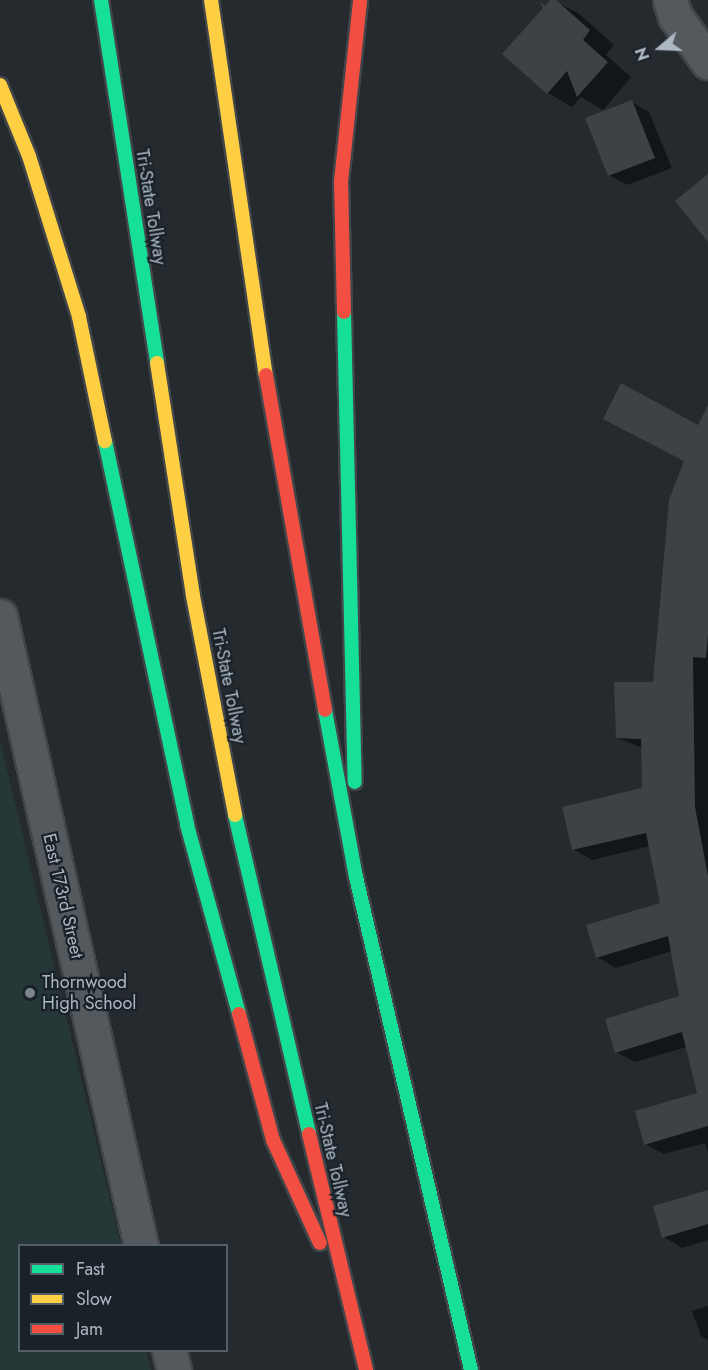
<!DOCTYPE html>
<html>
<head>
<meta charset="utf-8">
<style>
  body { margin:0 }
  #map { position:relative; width:708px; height:1370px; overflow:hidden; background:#252a2f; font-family:Jost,sans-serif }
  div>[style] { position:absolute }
  .green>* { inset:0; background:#253736 }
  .shadow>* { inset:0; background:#0007 }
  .building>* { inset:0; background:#3d4246 }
  .roads { filter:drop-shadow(2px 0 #42464a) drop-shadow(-2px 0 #42464a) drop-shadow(0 2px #42464a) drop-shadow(0 -2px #42464a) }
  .street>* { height:33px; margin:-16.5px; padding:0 16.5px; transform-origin:16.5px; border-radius:16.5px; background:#54595e }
  .fast>* { height:14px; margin:-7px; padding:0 7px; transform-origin:7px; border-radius:7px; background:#16e098 }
  .slow>* { height:14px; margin:-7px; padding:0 7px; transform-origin:7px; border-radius:7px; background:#ffcf43 }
  .jam>* { height:14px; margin:-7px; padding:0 7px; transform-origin:7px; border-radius:7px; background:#f24e42 }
  .dots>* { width:16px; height:16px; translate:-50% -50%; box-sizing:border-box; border:3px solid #192229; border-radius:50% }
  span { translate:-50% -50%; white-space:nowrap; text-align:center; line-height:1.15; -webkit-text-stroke:4.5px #192229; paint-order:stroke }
  .street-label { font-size:18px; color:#adb8c2 }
  .poi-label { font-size:18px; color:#adb8c2 }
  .left { translate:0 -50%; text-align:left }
  .legend { position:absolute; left:18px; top:1244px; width:210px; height:108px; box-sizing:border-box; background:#192229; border:2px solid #545e66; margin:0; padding:8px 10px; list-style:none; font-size:18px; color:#adb8c2 }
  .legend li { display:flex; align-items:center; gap:12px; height:30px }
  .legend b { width:30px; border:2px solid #545e66 }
  .north { position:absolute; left:630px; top:18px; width:60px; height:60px; -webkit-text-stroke:4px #192229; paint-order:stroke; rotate:251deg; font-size:16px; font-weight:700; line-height:24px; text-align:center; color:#adb8c2 }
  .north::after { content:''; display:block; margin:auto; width:21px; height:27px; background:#adb8c2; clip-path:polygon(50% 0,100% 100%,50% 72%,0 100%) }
</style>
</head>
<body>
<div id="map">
  <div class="green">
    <i style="clip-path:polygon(0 741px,121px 1245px,20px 1246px,20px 1350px,146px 1351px,151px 1370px,0 1370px)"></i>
  </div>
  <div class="shadow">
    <i style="clip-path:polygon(552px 0,578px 13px,614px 45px,606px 55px,631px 77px,603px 110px,581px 97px,572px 107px,548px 93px,546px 7px)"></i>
    <i style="clip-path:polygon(632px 102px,649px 112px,672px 168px,627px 185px,609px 175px)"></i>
    <i style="clip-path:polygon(708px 408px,708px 1153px,705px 1143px,664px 1154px,645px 1144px,699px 1094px,687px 1047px,635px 1062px,616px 1052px,681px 997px,672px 951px,616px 968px,597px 957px,661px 904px,650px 846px,592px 860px,573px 849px,643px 789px,643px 748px,617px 738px,654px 683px,697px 426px)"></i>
    <i style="clip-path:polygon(708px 1191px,708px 1240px,682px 1248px,664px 1237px)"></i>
    <i style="clip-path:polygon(708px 1306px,708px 1340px,701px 1336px,692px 1311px)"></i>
  </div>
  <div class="building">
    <i style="clip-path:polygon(550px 0,556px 0,590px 30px,583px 40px,608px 62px,577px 97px,567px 71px,547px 94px,502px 54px,543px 8px,540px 2px,545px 6px)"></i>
    <i style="clip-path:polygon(632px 100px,655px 158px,608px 176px,585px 118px)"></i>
    <i style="clip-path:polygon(708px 174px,708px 242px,675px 201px)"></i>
    <i style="clip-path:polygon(621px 383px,698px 425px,708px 405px,708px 634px,706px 658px,693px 657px,695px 807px,708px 876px,708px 1126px,644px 1145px,635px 1111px,697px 1093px,682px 1032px,615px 1053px,605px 1019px,679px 996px,668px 936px,596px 958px,586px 925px,660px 903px,646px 833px,572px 850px,562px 807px,642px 788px,641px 739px,616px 738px,614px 682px,653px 682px,669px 500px,684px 461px,603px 419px)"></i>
    <i style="clip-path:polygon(708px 1190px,708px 1224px,662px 1238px,653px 1206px)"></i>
  </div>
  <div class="roads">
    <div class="street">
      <i style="left:670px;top:0;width:17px;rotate:73deg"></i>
      <i style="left:675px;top:16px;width:57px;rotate:54.3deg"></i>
      <i style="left:0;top:616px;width:646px;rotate:77.38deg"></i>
      <i style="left:169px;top:1350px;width:21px;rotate:76deg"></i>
    </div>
    <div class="fast">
      <i style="left:101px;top:0;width:367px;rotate:81.2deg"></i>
      <i style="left:344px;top:312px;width:470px;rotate:88.7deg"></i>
      <i style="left:105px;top:441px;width:393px;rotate:77.9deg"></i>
      <i style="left:187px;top:825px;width:196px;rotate:74.6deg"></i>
      <i style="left:325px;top:710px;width:170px;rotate:79.5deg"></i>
      <i style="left:356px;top:877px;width:506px;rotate:76.87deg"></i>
      <i style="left:235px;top:815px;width:327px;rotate:76.9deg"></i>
    </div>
    <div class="slow">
      <i style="left:211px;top:0;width:379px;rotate:81.7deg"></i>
      <i style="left:0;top:85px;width:77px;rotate:67.8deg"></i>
      <i style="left:29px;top:156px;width:169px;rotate:72.7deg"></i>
      <i style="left:79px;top:317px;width:127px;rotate:78.2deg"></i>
      <i style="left:157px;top:363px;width:236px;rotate:81.2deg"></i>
      <i style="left:193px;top:596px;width:223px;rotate:79.1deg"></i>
    </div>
    <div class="jam">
      <i style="left:344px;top:312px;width:130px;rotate:-91.3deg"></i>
      <i style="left:341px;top:182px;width:183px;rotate:-84deg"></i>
      <i style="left:266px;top:375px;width:340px;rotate:80deg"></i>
      <i style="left:239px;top:1014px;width:131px;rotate:74.9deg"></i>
      <i style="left:273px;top:1140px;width:113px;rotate:65.5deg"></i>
      <i style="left:309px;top:1134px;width:243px;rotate:76.4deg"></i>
    </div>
  </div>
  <div class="dots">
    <i style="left:30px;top:993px;background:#7d868f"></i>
  </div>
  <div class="street-label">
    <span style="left:151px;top:207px;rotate:81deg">Tri-State Tollway</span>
    <span style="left:229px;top:686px;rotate:79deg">Tri-State Tollway</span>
    <span style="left:63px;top:896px;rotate:77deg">East 173rd Street</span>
    <span style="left:333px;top:1160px;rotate:77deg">Tri-State Tollway</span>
  </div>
  <div class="poi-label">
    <span class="left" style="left:42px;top:993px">Thornwood<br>High School</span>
  </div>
  <ul class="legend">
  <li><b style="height:8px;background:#16e098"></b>Fast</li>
  <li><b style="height:8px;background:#ffcf43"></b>Slow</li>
  <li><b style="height:8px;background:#f24e42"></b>Jam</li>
  </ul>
  <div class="north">N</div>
</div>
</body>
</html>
